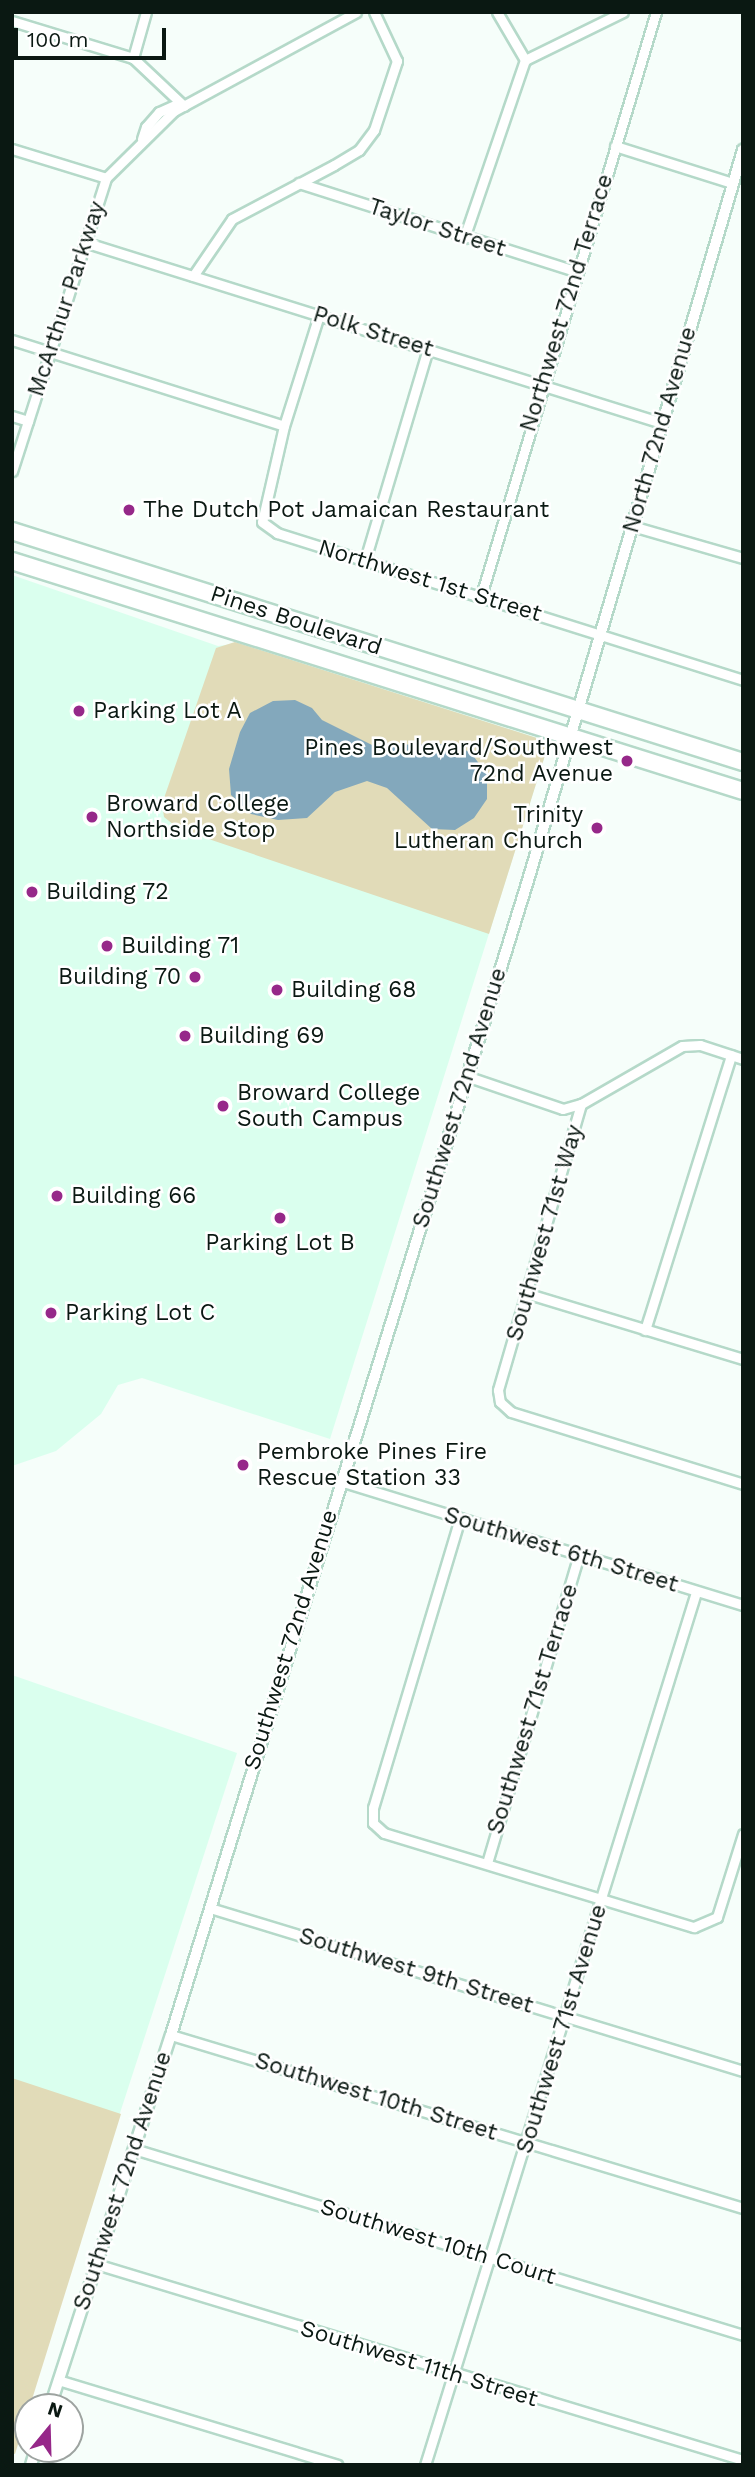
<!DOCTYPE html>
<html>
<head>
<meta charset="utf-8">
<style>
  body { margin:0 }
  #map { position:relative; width:755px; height:2477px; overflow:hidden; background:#f6fefa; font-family:"Work Sans",sans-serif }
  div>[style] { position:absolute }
  .built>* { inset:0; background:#daffee }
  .green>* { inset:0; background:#e1dbb8 }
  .water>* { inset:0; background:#83a8bc }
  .roads { filter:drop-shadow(2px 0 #b5d9c9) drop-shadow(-2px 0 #b5d9c9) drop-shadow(0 2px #b5d9c9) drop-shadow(0 -2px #b5d9c9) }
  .minor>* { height:9px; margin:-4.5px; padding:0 4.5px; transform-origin:4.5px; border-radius:4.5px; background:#fff }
  .tertiary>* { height:10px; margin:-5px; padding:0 5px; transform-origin:5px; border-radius:5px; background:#fff }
  .trunk>* { height:16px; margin:-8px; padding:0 8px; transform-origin:8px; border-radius:8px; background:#fff }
  .dots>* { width:19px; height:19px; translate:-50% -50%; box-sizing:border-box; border:4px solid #fff; border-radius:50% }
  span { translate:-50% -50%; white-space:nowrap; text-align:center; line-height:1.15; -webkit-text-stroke:5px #fff; paint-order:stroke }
  .street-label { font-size:23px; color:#0a1812 }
  .poi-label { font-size:23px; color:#0a1812 }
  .left { translate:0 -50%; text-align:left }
  .right { translate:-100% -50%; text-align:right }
  .frame { position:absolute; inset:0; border:14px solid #0a1812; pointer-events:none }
  .north { position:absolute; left:14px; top:2393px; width:70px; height:70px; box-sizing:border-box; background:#fff; border:2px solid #9da3a0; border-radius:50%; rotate:19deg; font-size:19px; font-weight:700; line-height:28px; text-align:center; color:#0a1812 }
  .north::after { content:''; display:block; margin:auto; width:24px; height:32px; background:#962889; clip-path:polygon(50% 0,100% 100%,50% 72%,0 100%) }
  .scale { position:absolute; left:14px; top:28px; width:152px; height:32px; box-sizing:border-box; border:4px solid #0a1812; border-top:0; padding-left:9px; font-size:21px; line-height:24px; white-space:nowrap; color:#0a1812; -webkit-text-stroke:5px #fff; paint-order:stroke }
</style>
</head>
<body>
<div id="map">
  <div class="built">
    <i style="clip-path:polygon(12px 575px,218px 646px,239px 643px,541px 739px,547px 749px,330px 1439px,142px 1378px,118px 1385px,101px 1414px,56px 1451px,12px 1466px)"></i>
    <i style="clip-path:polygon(12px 1675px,237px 1753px,119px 2116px,12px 2082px)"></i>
  </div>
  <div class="green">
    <i style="clip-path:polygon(235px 642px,540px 739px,547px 749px,489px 934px,179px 829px,164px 817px,162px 804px,216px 648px)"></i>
    <i style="clip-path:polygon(12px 2078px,121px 2114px,15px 2454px,12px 2453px)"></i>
  </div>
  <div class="water">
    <i style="clip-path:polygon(295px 700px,312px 708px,322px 720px,372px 745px,454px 744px,471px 753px,487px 774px,487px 799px,474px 818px,455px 830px,432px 829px,387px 788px,367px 781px,335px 792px,307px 818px,278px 820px,251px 814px,231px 795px,229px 769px,240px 732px,250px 713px,273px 701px)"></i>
  </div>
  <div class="roads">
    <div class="minor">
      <i style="left:146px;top:12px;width:48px;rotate:105.8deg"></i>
      <i style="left:133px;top:58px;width:70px;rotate:43.3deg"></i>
      <i style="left:497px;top:12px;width:56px;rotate:59.7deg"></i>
      <i style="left:12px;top:21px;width:127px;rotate:17deg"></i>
      <i style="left:525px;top:60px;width:109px;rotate:-26.1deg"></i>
      <i style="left:142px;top:139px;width:13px;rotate:-72deg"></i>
      <i style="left:146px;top:127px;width:20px;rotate:-49deg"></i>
      <i style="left:159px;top:112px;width:22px;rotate:-24deg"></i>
      <i style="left:615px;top:146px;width:123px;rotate:17.5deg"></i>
      <i style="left:12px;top:149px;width:98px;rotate:17.1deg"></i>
      <i style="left:299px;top:183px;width:290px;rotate:17.7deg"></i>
      <i style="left:464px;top:238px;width:188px;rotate:-71.1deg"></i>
      <i style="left:84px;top:242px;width:606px;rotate:17.39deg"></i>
      <i style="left:193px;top:276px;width:69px;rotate:-55.6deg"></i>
      <i style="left:232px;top:219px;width:115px;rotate:-27.9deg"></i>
      <i style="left:334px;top:165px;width:29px;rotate:-31deg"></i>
      <i style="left:359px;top:150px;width:25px;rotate:-53deg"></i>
      <i style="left:374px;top:130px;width:73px;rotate:-71.6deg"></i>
      <i style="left:397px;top:61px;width:54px;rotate:-115.1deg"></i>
      <i style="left:319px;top:315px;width:116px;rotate:107.5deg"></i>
      <i style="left:284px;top:426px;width:98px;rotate:102.9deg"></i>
      <i style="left:262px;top:522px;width:19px;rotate:36deg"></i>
      <i style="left:277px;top:533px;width:489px;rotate:17.5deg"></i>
      <i style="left:12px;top:340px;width:285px;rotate:17.5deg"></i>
      <i style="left:12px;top:416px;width:17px;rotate:17deg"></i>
      <i style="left:12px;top:471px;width:308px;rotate:-72.2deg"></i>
      <i style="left:106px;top:178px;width:95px;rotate:-44.6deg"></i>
      <i style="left:174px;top:111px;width:207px;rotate:-28.5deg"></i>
      <i style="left:632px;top:526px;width:116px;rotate:16.1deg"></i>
      <i style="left:365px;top:560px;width:220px;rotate:-73.4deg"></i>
      <i style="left:481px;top:596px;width:610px;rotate:-73.32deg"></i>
      <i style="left:743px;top:1059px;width:45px;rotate:-162deg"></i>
      <i style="left:700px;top:1045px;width:18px;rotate:177deg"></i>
      <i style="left:682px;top:1046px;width:116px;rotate:150.1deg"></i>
      <i style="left:581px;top:1104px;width:298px;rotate:106.2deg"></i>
      <i style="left:498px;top:1390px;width:12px;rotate:81deg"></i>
      <i style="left:500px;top:1402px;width:15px;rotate:42deg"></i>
      <i style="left:511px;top:1412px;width:243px;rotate:17.2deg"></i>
      <i style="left:466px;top:1076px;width:102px;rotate:18.8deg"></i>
      <i style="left:563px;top:1109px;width:19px;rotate:-16deg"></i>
      <i style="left:529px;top:1294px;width:224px;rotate:16.9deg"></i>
      <i style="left:645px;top:1330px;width:288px;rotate:-72.6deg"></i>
      <i style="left:340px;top:1481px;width:422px;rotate:17.1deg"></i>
      <i style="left:460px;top:1518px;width:303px;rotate:106.7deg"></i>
      <i style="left:373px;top:1808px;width:15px;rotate:90deg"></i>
      <i style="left:373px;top:1823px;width:15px;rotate:42deg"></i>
      <i style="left:384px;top:1833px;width:324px;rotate:16.9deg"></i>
      <i style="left:694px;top:1927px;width:25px;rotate:-23deg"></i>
      <i style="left:717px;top:1917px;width:87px;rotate:-72.6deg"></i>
      <i style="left:487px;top:1863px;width:321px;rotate:-73.4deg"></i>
      <i style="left:210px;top:1908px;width:557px;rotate:17deg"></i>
      <i style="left:171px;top:2035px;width:598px;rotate:16.83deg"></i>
      <i style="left:134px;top:2149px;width:637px;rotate:16.98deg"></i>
      <i style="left:96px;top:2264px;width:676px;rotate:16.85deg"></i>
      <i style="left:58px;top:2380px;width:292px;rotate:16.9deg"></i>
      <i style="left:425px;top:2465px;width:914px;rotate:-72.75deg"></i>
    </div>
    <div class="tertiary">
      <i style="left:50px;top:2407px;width:391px;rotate:-72deg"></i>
      <i style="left:171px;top:2035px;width:1212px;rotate:-72.82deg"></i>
      <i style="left:529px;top:877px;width:758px;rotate:-73.6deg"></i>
      <i style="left:31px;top:2465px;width:17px;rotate:-73deg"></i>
    </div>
    <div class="trunk">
      <i style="left:12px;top:531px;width:767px;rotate:17.54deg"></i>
      <i style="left:12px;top:561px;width:766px;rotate:17.47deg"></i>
    </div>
  </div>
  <div class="dots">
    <i style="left:129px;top:510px;background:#962889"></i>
    <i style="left:79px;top:711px;background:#962889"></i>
    <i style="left:627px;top:761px;background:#962889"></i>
    <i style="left:92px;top:817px;background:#962889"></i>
    <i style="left:597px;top:828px;background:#962889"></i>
    <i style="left:32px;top:892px;background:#962889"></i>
    <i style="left:107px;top:946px;background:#962889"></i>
    <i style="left:195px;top:977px;background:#962889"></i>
    <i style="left:277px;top:990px;background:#962889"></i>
    <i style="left:185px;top:1036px;background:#962889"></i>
    <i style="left:223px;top:1106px;background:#962889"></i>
    <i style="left:57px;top:1196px;background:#962889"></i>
    <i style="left:280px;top:1218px;background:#962889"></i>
    <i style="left:51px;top:1313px;background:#962889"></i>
    <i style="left:243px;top:1465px;background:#962889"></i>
  </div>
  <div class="street-label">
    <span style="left:437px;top:228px;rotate:18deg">Taylor Street</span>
    <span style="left:67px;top:299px;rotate:-72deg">McArthur Parkway</span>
    <span style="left:567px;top:303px;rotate:-73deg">Northwest 72nd Terrace</span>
    <span style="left:373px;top:332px;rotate:17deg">Polk Street</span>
    <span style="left:660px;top:430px;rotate:-74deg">North 72nd Avenue</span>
    <span style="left:430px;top:581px;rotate:17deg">Northwest 1st Street</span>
    <span style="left:296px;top:621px;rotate:18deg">Pines Boulevard</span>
    <span style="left:460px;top:1098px;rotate:-73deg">Southwest 72nd Avenue</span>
    <span style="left:545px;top:1233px;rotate:-74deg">Southwest 71st Way</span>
    <span style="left:561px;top:1550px;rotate:17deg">Southwest 6th Street</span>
    <span style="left:291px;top:1640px;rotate:-73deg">Southwest 72nd Avenue</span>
    <span style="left:533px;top:1709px;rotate:-73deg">Southwest 71st Terrace</span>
    <span style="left:416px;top:1971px;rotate:17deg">Southwest 9th Street</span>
    <span style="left:562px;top:2029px;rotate:-73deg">Southwest 71st Avenue</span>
    <span style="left:376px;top:2097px;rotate:17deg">Southwest 10th Street</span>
    <span style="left:123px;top:2181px;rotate:-72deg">Southwest 72nd Avenue</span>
    <span style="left:438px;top:2242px;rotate:17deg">Southwest 10th Court</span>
    <span style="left:419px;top:2364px;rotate:17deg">Southwest 11th Street</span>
  </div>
  <div class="poi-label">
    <span class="left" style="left:143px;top:510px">The Dutch Pot Jamaican Restaurant</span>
    <span class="left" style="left:93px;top:711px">Parking Lot A</span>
    <span class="right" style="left:613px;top:761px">Pines Boulevard/Southwest<br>72nd Avenue</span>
    <span class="left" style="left:106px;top:817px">Broward College<br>Northside Stop</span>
    <span class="right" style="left:583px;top:828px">Trinity<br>Lutheran Church</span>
    <span class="left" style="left:46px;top:892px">Building 72</span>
    <span class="left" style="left:121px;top:946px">Building 71</span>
    <span class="right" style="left:181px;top:977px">Building 70</span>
    <span class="left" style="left:291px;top:990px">Building 68</span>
    <span class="left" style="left:199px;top:1036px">Building 69</span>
    <span class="left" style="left:237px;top:1106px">Broward College<br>South Campus</span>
    <span class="left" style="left:71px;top:1196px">Building 66</span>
    <span style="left:280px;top:1243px">Parking Lot B</span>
    <span class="left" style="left:65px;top:1313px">Parking Lot C</span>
    <span class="left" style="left:257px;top:1465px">Pembroke Pines Fire<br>Rescue Station 33</span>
  </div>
  <div class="frame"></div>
  <div class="north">N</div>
  <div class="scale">100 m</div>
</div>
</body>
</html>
